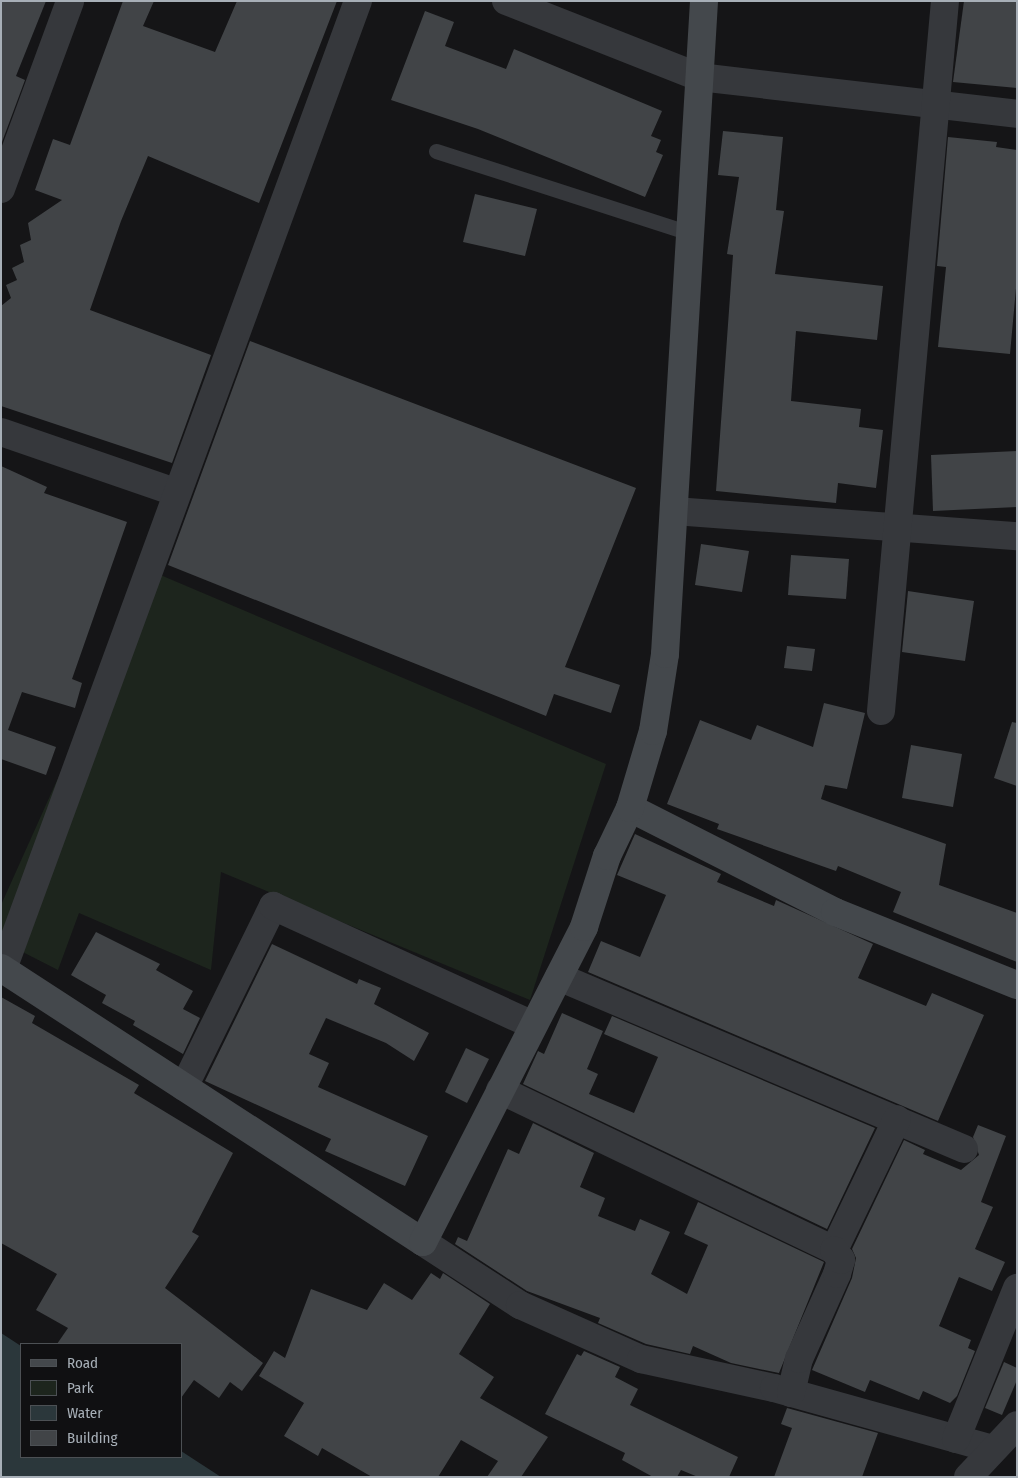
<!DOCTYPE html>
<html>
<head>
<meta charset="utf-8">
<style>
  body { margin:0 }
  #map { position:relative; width:1018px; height:1478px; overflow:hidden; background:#151517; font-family:"Fira Sans Condensed",sans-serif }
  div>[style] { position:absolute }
  .green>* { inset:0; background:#1d251d }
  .water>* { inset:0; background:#2b373b }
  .building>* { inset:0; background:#414447 }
  .lane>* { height:15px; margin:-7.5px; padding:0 7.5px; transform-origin:7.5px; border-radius:7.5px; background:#36383c }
  .street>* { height:28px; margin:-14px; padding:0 14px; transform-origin:14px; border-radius:14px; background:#36383c }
  .secondary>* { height:28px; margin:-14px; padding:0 14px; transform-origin:14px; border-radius:14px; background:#44484c }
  span { translate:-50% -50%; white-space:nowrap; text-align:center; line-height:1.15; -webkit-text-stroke:4.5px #101012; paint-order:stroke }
  .frame { position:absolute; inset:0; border:2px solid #a7afb7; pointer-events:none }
  .legend { position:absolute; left:20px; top:1343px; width:162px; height:115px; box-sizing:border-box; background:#101012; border:1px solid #4c5054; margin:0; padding:6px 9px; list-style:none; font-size:15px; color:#a7afb7 }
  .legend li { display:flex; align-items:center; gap:10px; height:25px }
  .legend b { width:25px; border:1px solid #4c5054 }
</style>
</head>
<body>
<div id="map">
  <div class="green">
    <i style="clip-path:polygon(151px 571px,606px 764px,530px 1000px,221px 872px,211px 970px,79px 913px,58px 970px,1px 941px,1px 905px)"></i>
  </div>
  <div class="water">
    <i style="clip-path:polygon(1px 1333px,21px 1346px,21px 1457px,181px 1457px,181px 1451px,221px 1477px,1px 1477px)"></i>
  </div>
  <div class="building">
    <i style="clip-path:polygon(1px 1px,46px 1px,16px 76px,25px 80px,2px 142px)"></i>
    <i style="clip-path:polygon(123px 1px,154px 1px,143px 26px,215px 52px,237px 1px,337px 1px,259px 203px,148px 156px,121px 221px,90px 310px,211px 355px,172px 463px,1px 406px,1px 306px,11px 298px,6px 285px,17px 280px,12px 268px,24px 262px,20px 245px,31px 240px,28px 223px,62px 200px,35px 190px,53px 139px,70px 145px)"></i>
    <i style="clip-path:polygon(964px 1px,1017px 1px,1017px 88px,953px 82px)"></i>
    <i style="clip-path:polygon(425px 11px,454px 22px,445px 46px,506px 69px,514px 49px,662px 111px,651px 136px,661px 140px,656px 152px,663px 155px,645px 197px,478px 129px,391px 100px)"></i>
    <i style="clip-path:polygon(723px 131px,783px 137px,776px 210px,784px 211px,775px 274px,883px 286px,877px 340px,796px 331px,791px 401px,861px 409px,859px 427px,883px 430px,876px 488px,838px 483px,836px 503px,716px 491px,733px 255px,727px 254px,739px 177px,718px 175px)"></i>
    <i style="clip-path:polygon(948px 137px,997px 142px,996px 147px,1017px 150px,1017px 277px,1010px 354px,938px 347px,946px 267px,937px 266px)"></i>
    <i style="clip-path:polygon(475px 194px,537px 209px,525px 256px,463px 242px)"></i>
    <i style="clip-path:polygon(250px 341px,636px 488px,565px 667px,620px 685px,611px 713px,554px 694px,546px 716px,168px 565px)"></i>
    <i style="clip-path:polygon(1017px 451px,1017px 507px,933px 511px,931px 455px)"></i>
    <i style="clip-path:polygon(1px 466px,47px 487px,44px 493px,127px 522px,72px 679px,82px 683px,75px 708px,22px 692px,8px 730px,56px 747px,46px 775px,1px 759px)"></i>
    <i style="clip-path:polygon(701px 544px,749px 551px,742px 592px,695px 585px)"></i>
    <i style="clip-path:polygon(791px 555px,849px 559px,846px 599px,788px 595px)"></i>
    <i style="clip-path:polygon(908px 591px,974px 601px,965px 661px,902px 652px)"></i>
    <i style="clip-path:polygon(787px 646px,815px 649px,812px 671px,784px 668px)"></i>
    <i style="clip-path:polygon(824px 703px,865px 713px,847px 789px,825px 785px,821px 799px,946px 844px,939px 885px,1017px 913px,1017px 962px,893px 912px,901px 892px,838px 866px,836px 871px,717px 829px,719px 824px,667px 804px,700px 720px,751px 740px,757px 725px,813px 747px)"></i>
    <i style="clip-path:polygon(1012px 722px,1017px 723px,1017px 786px,994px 778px)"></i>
    <i style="clip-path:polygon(911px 745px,962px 754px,953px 807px,902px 798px)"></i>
    <i style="clip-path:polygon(635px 834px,721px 874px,717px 882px,774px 906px,776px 900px,873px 944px,858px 978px,926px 1006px,932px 993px,984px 1015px,938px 1121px,588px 972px,601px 941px,640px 957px,666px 895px,617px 875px)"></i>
    <i style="clip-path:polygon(96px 932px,160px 964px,156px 970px,193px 991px,183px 1009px,200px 1018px,183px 1054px,133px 1025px,135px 1021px,102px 1003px,106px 995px,71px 975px)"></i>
    <i style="clip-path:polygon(272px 944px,357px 984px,359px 979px,381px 988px,374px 1004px,429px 1033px,414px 1061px,386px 1043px,326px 1018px,309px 1054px,329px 1063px,318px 1087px,428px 1136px,405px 1186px,325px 1151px,331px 1139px,205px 1081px)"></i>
    <i style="clip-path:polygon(1px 997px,35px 1016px,32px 1023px,139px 1085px,134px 1093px,233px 1153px,192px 1232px,199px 1236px,165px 1288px,263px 1363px,242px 1391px,230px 1382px,219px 1398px,194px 1380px,181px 1398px,181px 1344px,57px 1344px,68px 1328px,36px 1310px,57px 1274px,1px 1243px)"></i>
    <i style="clip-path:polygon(562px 1013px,603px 1031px,587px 1069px,598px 1074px,589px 1094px,634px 1113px,658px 1057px,604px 1034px,612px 1016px,875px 1128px,827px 1229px,523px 1084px,538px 1051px,544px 1054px)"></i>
    <i style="clip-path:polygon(466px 1048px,489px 1059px,467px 1103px,445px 1092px)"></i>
    <i style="clip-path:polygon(533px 1123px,594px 1153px,580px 1187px,605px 1198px,598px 1216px,635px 1231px,640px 1219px,670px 1232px,651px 1274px,687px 1294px,708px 1245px,684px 1234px,698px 1202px,824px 1262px,779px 1373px,731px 1363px,693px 1346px,690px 1354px,646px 1344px,598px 1323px,600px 1318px,527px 1291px,455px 1244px,458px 1237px,467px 1241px,508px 1149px,519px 1154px)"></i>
    <i style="clip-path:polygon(978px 1125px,1006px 1136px,981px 1202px,993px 1207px,975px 1249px,1005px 1262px,992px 1291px,959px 1277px,939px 1326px,971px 1340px,968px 1348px,975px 1351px,957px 1396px,950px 1403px,923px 1391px,919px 1400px,870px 1380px,865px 1392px,812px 1370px,852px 1278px,856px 1258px,852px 1249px,904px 1140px,925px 1150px,923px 1154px,961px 1170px,979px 1155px,973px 1137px)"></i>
    <i style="clip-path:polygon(431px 1273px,440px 1279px,443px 1273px,490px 1304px,459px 1354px,494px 1377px,480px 1398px,548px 1437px,521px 1477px,487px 1477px,498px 1461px,461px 1440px,438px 1477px,372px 1477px,322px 1448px,318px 1456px,284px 1436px,304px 1403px,259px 1376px,274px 1351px,285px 1358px,311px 1289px,367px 1310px,384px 1283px,412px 1300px)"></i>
    <i style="clip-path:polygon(584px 1351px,620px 1367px,615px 1377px,638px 1389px,630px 1405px,738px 1457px,729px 1477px,698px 1477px,681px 1470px,677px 1477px,653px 1477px,622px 1460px,625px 1453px,545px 1414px,577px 1354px,581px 1356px)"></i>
    <i style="clip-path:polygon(1004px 1362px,1017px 1368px,1017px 1380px,1002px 1415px,985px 1408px)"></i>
    <i style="clip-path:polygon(787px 1408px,878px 1433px,862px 1477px,774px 1477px,792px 1428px,781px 1424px)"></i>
  </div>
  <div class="lane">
    <i style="left:436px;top:151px;width:267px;rotate:17.9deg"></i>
  </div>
  <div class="street">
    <i style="left:506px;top:1px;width:207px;rotate:21.5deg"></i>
    <i style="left:699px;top:77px;width:320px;rotate:6.6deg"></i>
    <i style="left:1px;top:189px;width:200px;rotate:-69.8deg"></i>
    <i style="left:1px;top:432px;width:184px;rotate:19deg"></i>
    <i style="left:674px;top:511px;width:344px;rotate:4.2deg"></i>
    <i style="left:881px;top:711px;width:713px;rotate:-84.85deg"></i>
    <i style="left:3px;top:969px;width:1031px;rotate:-69.86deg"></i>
    <i style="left:559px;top:977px;width:440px;rotate:23deg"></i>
    <i style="left:184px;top:1087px;width:202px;rotate:-63.8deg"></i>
    <i style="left:273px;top:906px;width:286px;rotate:24.6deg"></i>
    <i style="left:500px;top:1090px;width:370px;rotate:25.6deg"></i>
    <i style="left:834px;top:1250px;width:145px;rotate:-64.3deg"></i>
    <i style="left:423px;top:1242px;width:116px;rotate:33deg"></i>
    <i style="left:520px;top:1305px;width:133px;rotate:24.1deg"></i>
    <i style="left:641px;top:1359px;width:136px;rotate:12.3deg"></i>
    <i style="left:774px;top:1388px;width:227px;rotate:15.6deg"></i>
    <i style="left:791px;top:1393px;width:35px;rotate:-77deg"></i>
    <i style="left:799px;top:1359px;width:93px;rotate:-65.9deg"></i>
    <i style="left:837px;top:1274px;width:15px;rotate:-74deg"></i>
    <i style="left:841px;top:1260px;width:12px;rotate:-125deg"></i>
    <i style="left:956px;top:1439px;width:163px;rotate:-68deg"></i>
    <i style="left:968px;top:1477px;width:71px;rotate:-46.7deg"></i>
  </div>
  <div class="secondary">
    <i style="left:630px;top:808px;width:230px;rotate:26.9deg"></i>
    <i style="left:835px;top:912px;width:196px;rotate:21.9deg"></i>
    <i style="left:1px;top:968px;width:503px;rotate:33deg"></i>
    <i style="left:423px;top:1242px;width:354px;rotate:-62.9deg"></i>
    <i style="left:584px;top:927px;width:75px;rotate:-72.1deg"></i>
    <i style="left:607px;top:856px;width:53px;rotate:-64.4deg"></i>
    <i style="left:630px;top:808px;width:80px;rotate:-73.4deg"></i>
    <i style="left:653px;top:731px;width:78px;rotate:-81.1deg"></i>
    <i style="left:665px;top:654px;width:654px;rotate:-86.58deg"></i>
  </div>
  <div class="frame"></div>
  <ul class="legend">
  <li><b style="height:6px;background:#44484c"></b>Road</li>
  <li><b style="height:14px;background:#1d251d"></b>Park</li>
  <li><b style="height:14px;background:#2b373b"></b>Water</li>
  <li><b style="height:14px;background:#414447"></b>Building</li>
  </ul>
</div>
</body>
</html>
